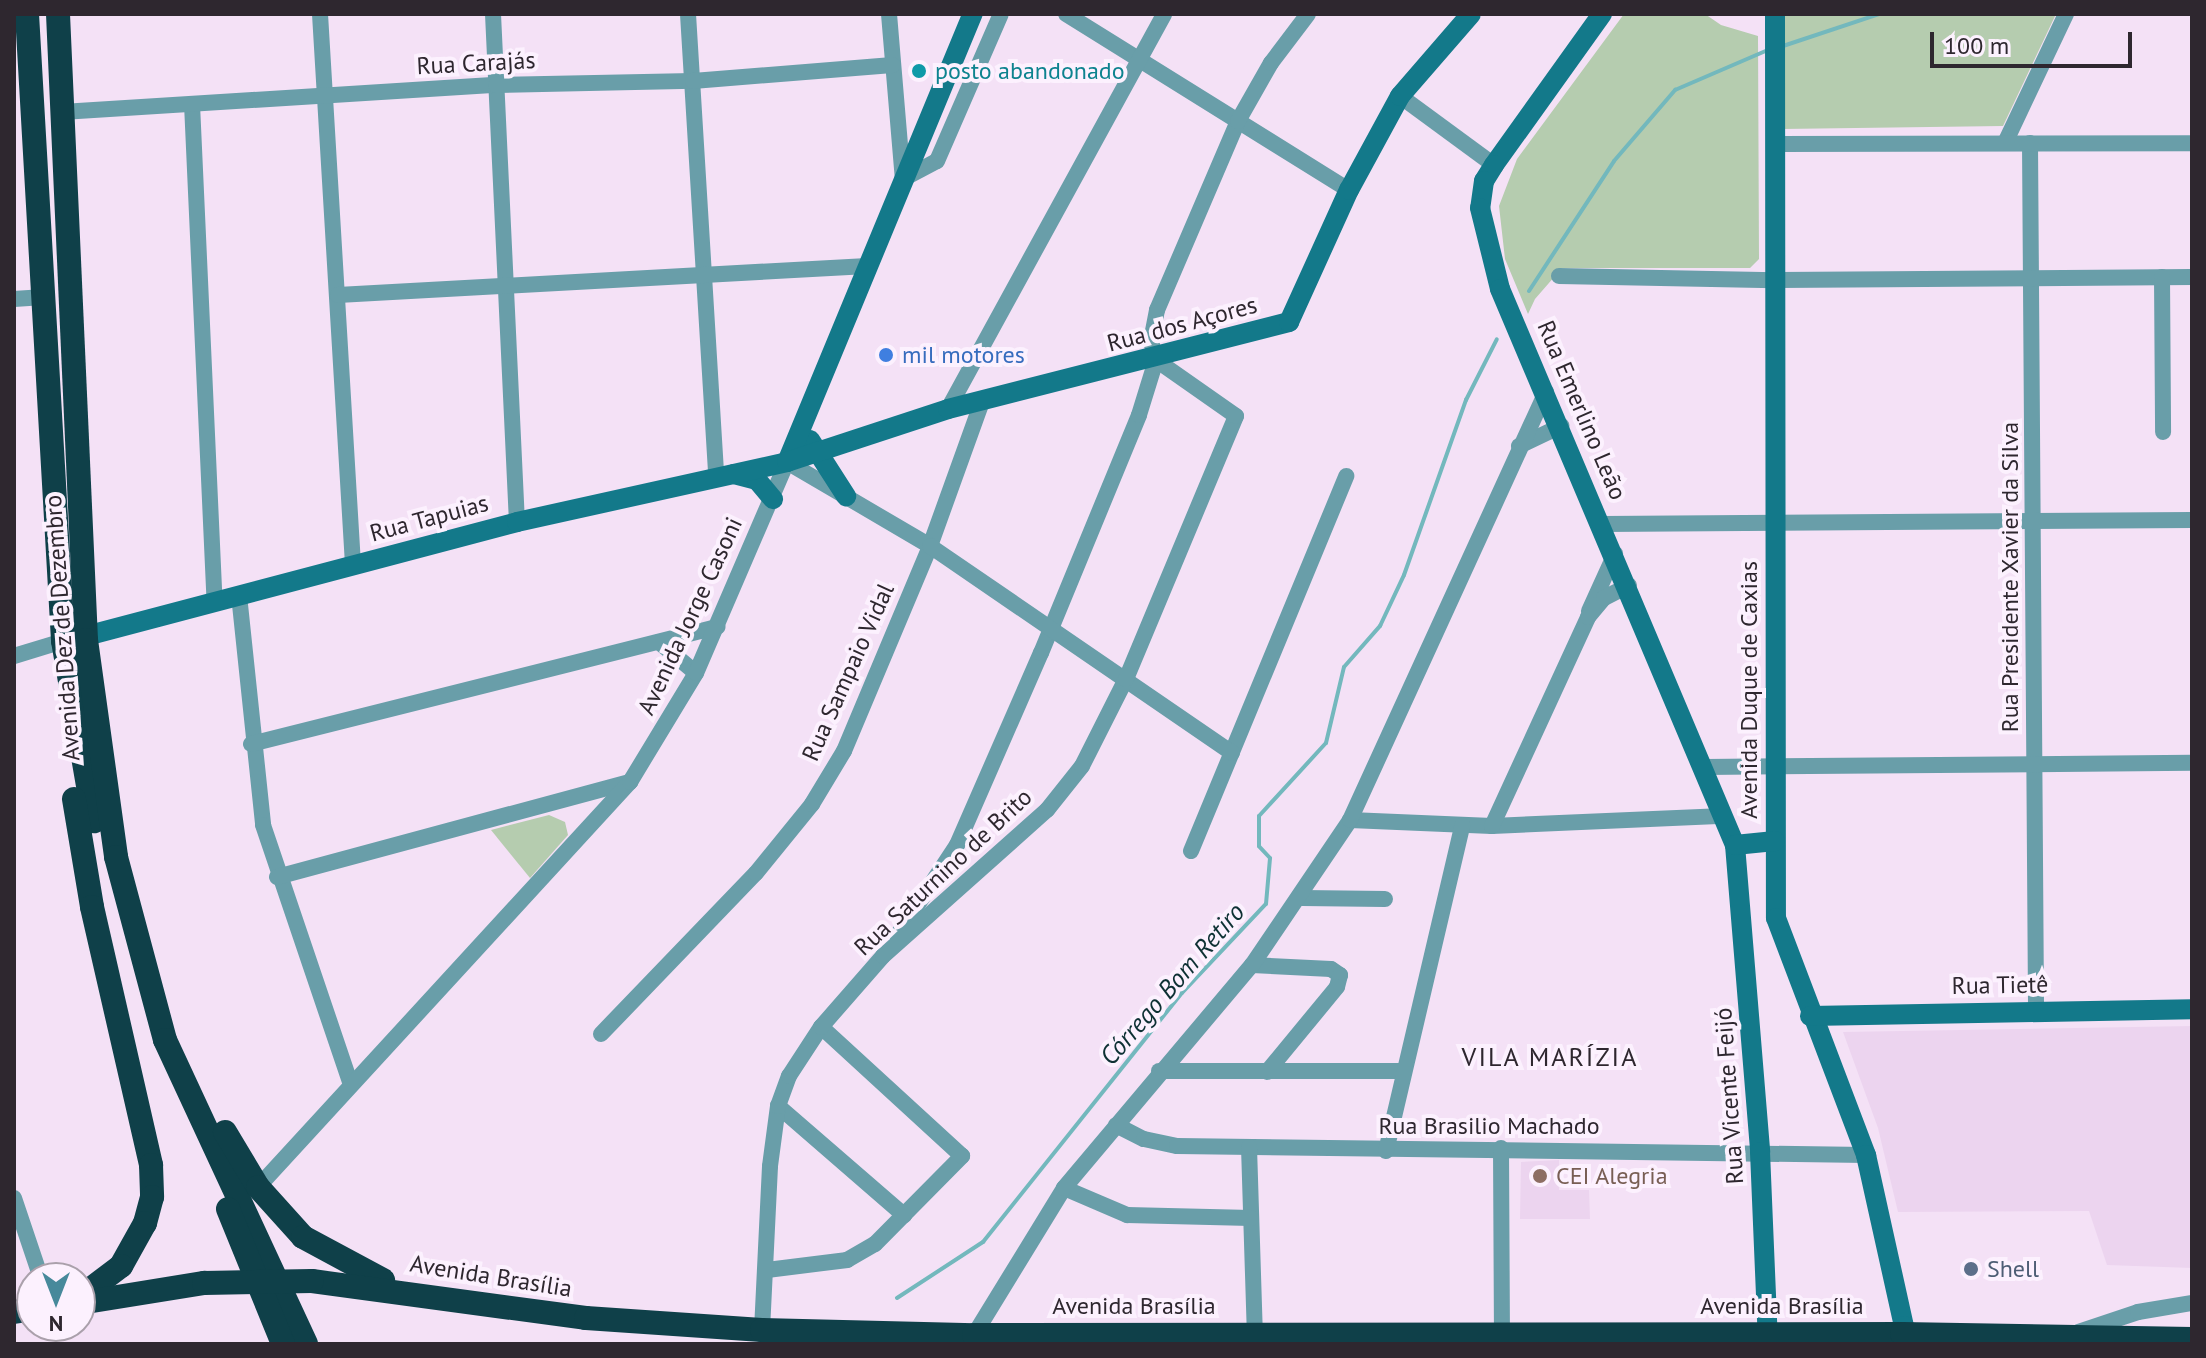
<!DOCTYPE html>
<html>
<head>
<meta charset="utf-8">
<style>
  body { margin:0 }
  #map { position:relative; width:2206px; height:1358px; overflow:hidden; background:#f4e1f6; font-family:"PT Sans",sans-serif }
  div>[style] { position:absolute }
  .built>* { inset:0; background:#ecd4ef }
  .green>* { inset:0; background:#b5ccaf }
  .stream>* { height:4px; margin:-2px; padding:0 2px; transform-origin:2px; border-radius:2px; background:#73b8bd }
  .street>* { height:16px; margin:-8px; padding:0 8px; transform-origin:8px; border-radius:8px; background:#699ea9 }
  .secondary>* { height:20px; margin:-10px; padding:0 10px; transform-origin:10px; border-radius:10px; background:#13798a }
  .highway>* { height:24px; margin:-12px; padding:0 12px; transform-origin:12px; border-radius:12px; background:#0f4049 }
  .highway-bridge>* { height:24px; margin:-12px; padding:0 12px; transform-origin:12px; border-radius:12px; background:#0f4049 }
  .dots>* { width:22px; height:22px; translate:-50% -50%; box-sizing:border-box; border:4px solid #fcf1fe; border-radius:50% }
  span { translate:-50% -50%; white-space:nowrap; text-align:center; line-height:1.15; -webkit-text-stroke:8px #fcf1fe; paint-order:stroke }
  .street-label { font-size:24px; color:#2e272f }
  .culture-label { font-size:24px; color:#0d838f }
  .left { translate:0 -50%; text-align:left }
  .shop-label { font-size:24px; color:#366cbe }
  .education-label { font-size:24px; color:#785e54 }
  .service-label { font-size:24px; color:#4e5e75 }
  .water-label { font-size:26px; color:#0e3134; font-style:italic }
  .neighbourhood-label { font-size:26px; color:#2e272f; letter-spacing:2px }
  .frame { position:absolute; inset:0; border:16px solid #2e272f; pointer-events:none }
  .north { position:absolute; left:16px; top:1262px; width:80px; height:80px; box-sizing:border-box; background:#fcf1fe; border:2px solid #aaa0ab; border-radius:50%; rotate:180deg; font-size:22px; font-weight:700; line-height:32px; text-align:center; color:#2e272f }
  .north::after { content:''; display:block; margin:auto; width:28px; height:36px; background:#47899b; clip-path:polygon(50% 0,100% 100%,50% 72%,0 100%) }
  .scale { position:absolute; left:1930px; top:32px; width:202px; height:36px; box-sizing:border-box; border:4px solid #2e272f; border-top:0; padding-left:10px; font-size:24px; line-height:28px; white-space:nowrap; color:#2e272f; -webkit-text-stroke:6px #fcf1fe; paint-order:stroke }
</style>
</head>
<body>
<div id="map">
  <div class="built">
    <i style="clip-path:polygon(2192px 1026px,2192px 1268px,2107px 1265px,2089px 1211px,1898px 1212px,1878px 1128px,1843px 1032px)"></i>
    <i style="clip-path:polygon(1559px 1160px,1559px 1190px,1589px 1190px,1590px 1219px,1520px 1219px,1521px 1162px)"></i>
  </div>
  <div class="green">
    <i style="clip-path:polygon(1624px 14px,1705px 14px,1721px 25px,1758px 36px,1759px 259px,1750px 268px,1562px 268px,1535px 299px,1528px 314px,1505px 259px,1499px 206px,1517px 159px)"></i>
    <i style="clip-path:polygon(1782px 14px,2056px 14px,2003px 126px,1782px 129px)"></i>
    <i style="clip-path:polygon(549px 815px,565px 822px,568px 835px,530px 878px,491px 830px)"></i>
  </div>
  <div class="stream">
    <i style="left:1783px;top:46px;width:101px;rotate:-18.4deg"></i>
    <i style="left:1529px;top:291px;width:155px;rotate:-56.8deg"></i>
    <i style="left:1614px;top:161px;width:94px;rotate:-49.3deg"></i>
    <i style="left:1675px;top:90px;width:103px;rotate:-23.3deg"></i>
    <i style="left:897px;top:1298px;width:103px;rotate:-33.1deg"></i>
    <i style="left:983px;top:1242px;width:319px;rotate:-51.4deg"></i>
    <i style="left:1182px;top:993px;width:122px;rotate:-46.7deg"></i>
    <i style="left:1266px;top:904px;width:46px;rotate:-85deg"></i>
    <i style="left:1270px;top:858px;width:16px;rotate:-133deg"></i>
    <i style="left:1259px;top:846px;width:30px;rotate:-90deg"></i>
    <i style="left:1259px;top:816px;width:99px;rotate:-47.5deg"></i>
    <i style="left:1326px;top:743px;width:78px;rotate:-76.7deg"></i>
    <i style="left:1344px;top:667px;width:55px;rotate:-48.7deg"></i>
    <i style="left:1380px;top:626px;width:56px;rotate:-64.8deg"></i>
    <i style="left:1404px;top:575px;width:186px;rotate:-70.5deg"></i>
    <i style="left:1466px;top:400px;width:68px;rotate:-63.1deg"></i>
  </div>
  <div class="street">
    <i style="left:320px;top:14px;width:552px;rotate:86.57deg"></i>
    <i style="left:493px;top:14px;width:509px;rotate:87.3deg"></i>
    <i style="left:688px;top:14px;width:464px;rotate:86.5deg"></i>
    <i style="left:889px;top:14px;width:166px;rotate:85.2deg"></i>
    <i style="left:903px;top:179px;width:38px;rotate:-28deg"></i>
    <i style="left:937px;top:161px;width:160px;rotate:-66.5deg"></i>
    <i style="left:1066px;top:14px;width:333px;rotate:31.9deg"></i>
    <i style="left:1400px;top:96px;width:117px;rotate:36.3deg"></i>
    <i style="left:192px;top:104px;width:499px;rotate:87.4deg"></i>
    <i style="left:62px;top:112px;width:435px;rotate:-3.6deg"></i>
    <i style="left:496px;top:85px;width:197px;rotate:-1.2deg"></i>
    <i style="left:693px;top:81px;width:200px;rotate:-4.6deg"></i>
    <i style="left:2005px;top:143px;width:143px;rotate:-64.7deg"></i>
    <i style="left:2030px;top:143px;width:867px;rotate:89.6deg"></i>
    <i style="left:1775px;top:144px;width:417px;rotate:-0.1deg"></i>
    <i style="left:1559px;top:276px;width:216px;rotate:1.1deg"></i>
    <i style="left:1775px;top:280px;width:417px;rotate:-0.4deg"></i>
    <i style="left:2162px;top:277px;width:155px;rotate:89.6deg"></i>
    <i style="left:338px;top:295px;width:530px;rotate:-3.14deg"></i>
    <i style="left:14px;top:299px;width:26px;rotate:-4deg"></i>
    <i style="left:948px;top:409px;width:450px;rotate:-61.3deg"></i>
    <i style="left:1519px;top:446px;width:47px;rotate:-25.5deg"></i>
    <i style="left:1603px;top:524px;width:589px;rotate:-0.39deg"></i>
    <i style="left:239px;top:595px;width:231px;rotate:84deg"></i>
    <i style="left:263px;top:825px;width:274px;rotate:71.3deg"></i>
    <i style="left:1589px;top:611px;width:63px;rotate:-65.5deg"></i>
    <i style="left:659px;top:642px;width:48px;rotate:40deg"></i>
    <i style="left:14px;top:656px;width:51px;rotate:-17deg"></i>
    <i style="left:251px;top:744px;width:481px;rotate:-14.1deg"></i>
    <i style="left:1705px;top:767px;width:487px;rotate:-0.5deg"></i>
    <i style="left:1350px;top:820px;width:142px;rotate:2.4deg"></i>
    <i style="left:1492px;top:826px;width:232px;rotate:-2.5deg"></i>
    <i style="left:1492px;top:826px;width:230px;rotate:-65.3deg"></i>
    <i style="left:1588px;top:617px;width:25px;rotate:-50deg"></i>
    <i style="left:1604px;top:598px;width:28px;rotate:-27deg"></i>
    <i style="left:1191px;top:851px;width:406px;rotate:-67.5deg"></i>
    <i style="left:277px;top:877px;width:366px;rotate:-15.1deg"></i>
    <i style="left:1302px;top:898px;width:83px;rotate:0.7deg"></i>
    <i style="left:897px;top:936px;width:109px;rotate:-56.6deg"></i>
    <i style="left:957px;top:845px;width:210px;rotate:-66.4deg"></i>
    <i style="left:1041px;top:653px;width:257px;rotate:-67.6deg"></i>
    <i style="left:1139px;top:415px;width:58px;rotate:-72.8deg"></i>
    <i style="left:1156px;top:360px;width:20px;rotate:-105deg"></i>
    <i style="left:1151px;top:341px;width:32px;rotate:-79deg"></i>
    <i style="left:1157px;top:310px;width:206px;rotate:-66.8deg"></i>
    <i style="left:1238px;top:121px;width:67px;rotate:-60.4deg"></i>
    <i style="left:1271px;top:63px;width:61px;rotate:-52.9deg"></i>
    <i style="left:1252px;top:965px;width:79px;rotate:2.9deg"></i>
    <i style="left:1331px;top:969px;width:11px;rotate:34deg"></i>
    <i style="left:1340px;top:975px;width:12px;rotate:104deg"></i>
    <i style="left:1337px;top:987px;width:110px;rotate:129.5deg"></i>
    <i style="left:601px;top:1034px;width:223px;rotate:-46.1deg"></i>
    <i style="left:756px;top:873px;width:89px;rotate:-50.9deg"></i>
    <i style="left:812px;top:804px;width:62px;rotate:-58.9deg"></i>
    <i style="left:844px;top:751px;width:222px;rotate:-67.2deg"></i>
    <i style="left:930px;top:546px;width:156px;rotate:-70.2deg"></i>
    <i style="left:1159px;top:1071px;width:245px"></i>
    <i style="left:778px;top:1106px;width:167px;rotate:40.9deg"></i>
    <i style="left:1116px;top:1125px;width:31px;rotate:27deg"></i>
    <i style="left:1144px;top:1139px;width:34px;rotate:12deg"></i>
    <i style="left:1177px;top:1146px;width:689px;rotate:0.75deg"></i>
    <i style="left:1249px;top:1147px;width:187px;rotate:88.2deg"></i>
    <i style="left:1501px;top:1148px;width:187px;rotate:89.7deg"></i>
    <i style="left:1386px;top:1151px;width:334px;rotate:-76.8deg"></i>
    <i style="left:258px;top:1187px;width:550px;rotate:-47.43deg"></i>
    <i style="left:630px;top:782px;width:127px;rotate:-58.8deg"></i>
    <i style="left:696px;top:673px;width:230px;rotate:-66.7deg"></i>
    <i style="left:787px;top:462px;width:166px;rotate:30.4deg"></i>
    <i style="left:930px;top:546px;width:366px;rotate:34.4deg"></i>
    <i style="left:1064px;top:1188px;width:69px;rotate:23.2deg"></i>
    <i style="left:1127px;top:1215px;width:124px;rotate:1.4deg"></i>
    <i style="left:14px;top:1198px;width:84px;rotate:71.4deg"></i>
    <i style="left:767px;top:1270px;width:81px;rotate:-7.1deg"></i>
    <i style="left:847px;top:1260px;width:32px;rotate:-30deg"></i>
    <i style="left:875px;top:1244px;width:124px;rotate:-45.3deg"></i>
    <i style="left:962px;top:1156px;width:191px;rotate:-137.5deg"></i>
    <i style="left:762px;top:1330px;width:164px;rotate:-87.2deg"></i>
    <i style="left:770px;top:1166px;width:61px;rotate:-82.4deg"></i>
    <i style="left:778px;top:1106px;width:32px;rotate:-70deg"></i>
    <i style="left:789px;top:1076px;width:59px;rotate:-56.9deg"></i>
    <i style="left:821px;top:1027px;width:94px;rotate:-48.9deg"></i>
    <i style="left:883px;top:956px;width:220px;rotate:-41.7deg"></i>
    <i style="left:1047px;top:810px;width:56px;rotate:-51.5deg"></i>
    <i style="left:1082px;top:766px;width:97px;rotate:-63.2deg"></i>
    <i style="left:1126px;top:679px;width:285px;rotate:-67.3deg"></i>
    <i style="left:1236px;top:416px;width:98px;rotate:-145deg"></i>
    <i style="left:2078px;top:1332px;width:63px;rotate:-18.4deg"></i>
    <i style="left:2138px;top:1312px;width:55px;rotate:-9.5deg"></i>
    <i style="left:974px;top:1335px;width:172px;rotate:-58.5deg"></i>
    <i style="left:1064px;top:1188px;width:292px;rotate:-49.9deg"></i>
    <i style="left:1252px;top:965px;width:175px;rotate:-55.9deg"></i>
    <i style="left:1350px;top:820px;width:471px;rotate:-65.4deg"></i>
  </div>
  <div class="secondary">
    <i style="left:1602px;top:14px;width:186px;rotate:125.6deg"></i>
    <i style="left:1494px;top:165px;width:19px;rotate:122deg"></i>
    <i style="left:1484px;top:181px;width:27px;rotate:98deg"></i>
    <i style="left:1480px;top:208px;width:83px;rotate:76.1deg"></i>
    <i style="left:1500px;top:289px;width:604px;rotate:67.09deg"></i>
    <i style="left:1735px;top:845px;width:308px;rotate:85.3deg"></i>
    <i style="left:1760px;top:1152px;width:192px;rotate:87.6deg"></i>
    <i style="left:1775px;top:14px;width:904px;rotate:89.94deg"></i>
    <i style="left:1776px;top:918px;width:254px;rotate:69.2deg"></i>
    <i style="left:1866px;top:1155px;width:175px;rotate:77.5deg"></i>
    <i style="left:1904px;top:1326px;width:18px;rotate:99deg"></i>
    <i style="left:810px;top:440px;width:67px;rotate:57.3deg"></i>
    <i style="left:787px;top:462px;width:485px;rotate:-67.5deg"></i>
    <i style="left:734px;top:474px;width:24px;rotate:15deg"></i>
    <i style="left:757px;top:480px;width:25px;rotate:50deg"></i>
    <i style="left:86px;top:636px;width:446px;rotate:-14.8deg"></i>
    <i style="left:517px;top:522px;width:277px;rotate:-12.5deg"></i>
    <i style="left:787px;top:462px;width:169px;rotate:-18.2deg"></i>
    <i style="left:948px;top:409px;width:352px;rotate:-14.3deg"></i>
    <i style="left:1289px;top:322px;width:145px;rotate:-65.6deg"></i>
    <i style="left:1349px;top:190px;width:107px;rotate:-61.5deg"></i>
    <i style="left:1400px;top:96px;width:108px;rotate:-49.1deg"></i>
    <i style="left:1735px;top:845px;width:40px;rotate:-5.7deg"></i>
    <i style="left:1810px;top:1016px;width:382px;rotate:-1deg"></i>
  </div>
  <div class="highway">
    <i style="left:27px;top:14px;width:628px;rotate:86.71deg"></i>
    <i style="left:63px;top:641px;width:183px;rotate:80.2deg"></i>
    <i style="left:58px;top:14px;width:627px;rotate:87.44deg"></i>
    <i style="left:86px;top:640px;width:219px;rotate:82.1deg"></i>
    <i style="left:116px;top:857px;width:189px;rotate:75deg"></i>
    <i style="left:165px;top:1040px;width:335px;rotate:65.1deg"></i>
    <i style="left:74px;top:799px;width:109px;rotate:80.5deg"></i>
    <i style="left:92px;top:907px;width:265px;rotate:77.1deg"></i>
    <i style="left:151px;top:1165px;width:32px;rotate:88deg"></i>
    <i style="left:152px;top:1197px;width:27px;rotate:105deg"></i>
    <i style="left:145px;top:1223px;width:49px;rotate:119.2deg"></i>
    <i style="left:121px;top:1266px;width:51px;rotate:142.9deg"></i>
    <i style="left:225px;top:1132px;width:64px;rotate:59deg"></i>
    <i style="left:258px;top:1187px;width:67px;rotate:48deg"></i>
    <i style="left:303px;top:1237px;width:91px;rotate:28.3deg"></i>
    <i style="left:228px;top:1209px;width:146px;rotate:67.8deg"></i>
    <i style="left:312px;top:1281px;width:276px;rotate:7.7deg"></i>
    <i style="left:586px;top:1318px;width:176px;rotate:3.9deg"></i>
    <i style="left:762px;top:1330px;width:212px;rotate:1.4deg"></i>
    <i style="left:974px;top:1335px;width:928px;rotate:-0.06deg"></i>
    <i style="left:1902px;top:1334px;width:290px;rotate:1deg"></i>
    <i style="left:80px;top:1303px;width:126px;rotate:-9.2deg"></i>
    <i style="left:14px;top:1312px;width:18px;rotate:-9deg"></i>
  </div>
  <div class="highway-bridge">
    <i style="left:204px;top:1283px;width:108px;rotate:-1.1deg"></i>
  </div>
  <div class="dots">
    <i style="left:919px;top:71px;background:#0f9aa8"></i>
    <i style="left:886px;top:355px;background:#3f7fe0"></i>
    <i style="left:1540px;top:1176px;background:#8d6e63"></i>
    <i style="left:1971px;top:1269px;background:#5c6f8a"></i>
  </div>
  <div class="street-label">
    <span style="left:476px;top:63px;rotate:-3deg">Rua Carajás</span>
    <span style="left:1182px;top:324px;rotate:-15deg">Rua dos Açores</span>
    <span style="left:1582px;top:410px;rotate:67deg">Rua Emerlino Leão</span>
    <span style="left:429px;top:518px;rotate:-15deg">Rua Tapuias</span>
    <span style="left:2010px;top:577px;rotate:-90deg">Rua Presidente Xavier da Silva</span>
    <span style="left:690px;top:616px;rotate:-65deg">Avenida Jorge Casoni</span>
    <span style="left:62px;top:628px;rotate:-94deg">Avenida Dez de Dezembro</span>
    <span style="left:848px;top:672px;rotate:-66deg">Rua Sampaio Vidal</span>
    <span style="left:1749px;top:690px;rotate:-90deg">Avenida Duque de Caxias</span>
    <span style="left:943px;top:872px;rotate:-43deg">Rua Saturnino de Brito</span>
    <span style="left:2000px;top:985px;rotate:-1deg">Rua Tietê</span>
    <span style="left:1729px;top:1096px;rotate:-94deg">Rua Vicente Feijó</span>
    <span style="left:1489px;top:1126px">Rua Brasilio Machado</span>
    <span style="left:491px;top:1276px;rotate:9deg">Avenida Brasília</span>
    <span style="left:1134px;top:1306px">Avenida Brasília</span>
    <span style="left:1782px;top:1306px">Avenida Brasília</span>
  </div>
  <div class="culture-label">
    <span class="left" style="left:935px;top:71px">posto abandonado</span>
  </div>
  <div class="shop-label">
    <span class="left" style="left:902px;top:355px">mil motores</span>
  </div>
  <div class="education-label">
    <span class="left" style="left:1556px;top:1176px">CEI Alegria</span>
  </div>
  <div class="service-label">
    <span class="left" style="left:1987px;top:1269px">Shell</span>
  </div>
  <div class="water-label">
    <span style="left:1172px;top:984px;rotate:-49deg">Córrego Bom Retiro</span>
  </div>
  <div class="neighbourhood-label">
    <span style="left:1550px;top:1057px">VILA MARÍZIA</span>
  </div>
  <div class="frame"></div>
  <div class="north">N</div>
  <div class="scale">100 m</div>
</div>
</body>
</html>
